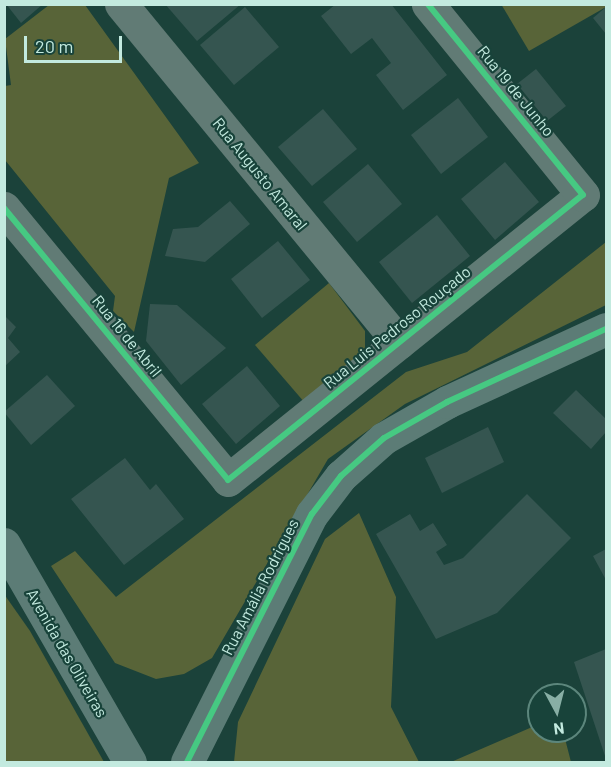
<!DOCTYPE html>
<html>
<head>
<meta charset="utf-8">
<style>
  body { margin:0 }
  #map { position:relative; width:611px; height:767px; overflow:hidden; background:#1b423a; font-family:Barlow,sans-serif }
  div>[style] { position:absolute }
  .green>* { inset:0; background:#586438 }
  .building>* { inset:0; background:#355550 }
  .street>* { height:33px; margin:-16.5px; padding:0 16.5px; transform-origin:16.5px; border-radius:16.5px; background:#617b75 }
  .secondary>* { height:33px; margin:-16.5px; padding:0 16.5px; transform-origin:16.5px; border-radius:16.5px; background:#5c7c76 }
  .cycleway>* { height:6px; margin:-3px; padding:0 3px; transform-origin:3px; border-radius:3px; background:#46c982 }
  span { translate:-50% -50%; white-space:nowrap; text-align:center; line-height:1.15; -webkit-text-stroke:4.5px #18433a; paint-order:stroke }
  .street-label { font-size:16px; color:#c3eadf }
  .frame { position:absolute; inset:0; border:6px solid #c3eadf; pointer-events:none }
  .north { position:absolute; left:527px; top:683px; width:60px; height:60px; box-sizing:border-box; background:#18433a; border:2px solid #5c867c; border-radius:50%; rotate:173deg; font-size:16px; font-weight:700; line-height:24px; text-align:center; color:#c3eadf }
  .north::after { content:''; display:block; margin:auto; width:21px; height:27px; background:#88afa5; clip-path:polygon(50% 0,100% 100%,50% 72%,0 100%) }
  .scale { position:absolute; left:24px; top:36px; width:98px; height:27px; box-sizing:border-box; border:3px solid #c3eadf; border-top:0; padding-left:8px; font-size:18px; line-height:21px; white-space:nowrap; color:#c3eadf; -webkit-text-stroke:4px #18433a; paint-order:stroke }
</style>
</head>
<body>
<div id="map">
  <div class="green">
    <i style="clip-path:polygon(501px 4px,606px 4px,606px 7px,529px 51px)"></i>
    <i style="clip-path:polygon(49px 5px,85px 5px,199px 163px,169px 178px,134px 332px,113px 311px,115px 296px,5px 160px,5px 86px,11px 85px,5px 39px)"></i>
    <i style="clip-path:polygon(606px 242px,606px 305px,405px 404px,328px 459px,212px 658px,184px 674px,156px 679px,115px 663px,51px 566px,75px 551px,116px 597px,406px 372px,467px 352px)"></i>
    <i style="clip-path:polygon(329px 283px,365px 331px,365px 358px,305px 403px,255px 345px)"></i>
    <i style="clip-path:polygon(359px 513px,396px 597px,391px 707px,419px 762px,234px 762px,238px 722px,325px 539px)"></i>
    <i style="clip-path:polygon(4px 594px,30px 631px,104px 762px,5px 762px)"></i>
    <i style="clip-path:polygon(539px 724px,539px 731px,563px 731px,571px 762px,451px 762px)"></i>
  </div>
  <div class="building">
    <i style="clip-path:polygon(6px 4px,43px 4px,21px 23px)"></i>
    <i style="clip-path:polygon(165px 4px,241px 4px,197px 41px)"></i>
    <i style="clip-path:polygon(336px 4px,391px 4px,447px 75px,403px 110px,376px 75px,391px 63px,372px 38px,351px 54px,321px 16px)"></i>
    <i style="clip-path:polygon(245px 7px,279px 47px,234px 85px,200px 45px)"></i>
    <i style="clip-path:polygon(606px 7px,606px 34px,593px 18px)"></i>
    <i style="clip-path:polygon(536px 69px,566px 106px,547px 121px,517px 84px)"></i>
    <i style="clip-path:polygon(458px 98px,488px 137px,441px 174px,411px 135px)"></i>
    <i style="clip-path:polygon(323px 109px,357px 149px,312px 186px,278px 147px)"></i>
    <i style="clip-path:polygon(505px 162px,539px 202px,495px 240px,461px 199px)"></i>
    <i style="clip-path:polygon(368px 164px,402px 204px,357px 242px,323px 202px)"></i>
    <i style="clip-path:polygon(230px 201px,250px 224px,205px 262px,165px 256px,173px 229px,198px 227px)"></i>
    <i style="clip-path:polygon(437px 215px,470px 256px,412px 303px,379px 262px)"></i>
    <i style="clip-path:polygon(278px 241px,310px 280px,262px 318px,231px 279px)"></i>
    <i style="clip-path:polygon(150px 304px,177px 305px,226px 348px,181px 385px,146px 341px)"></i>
    <i style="clip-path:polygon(4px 315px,16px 327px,8px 338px,20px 352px,4px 367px)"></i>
    <i style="clip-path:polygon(247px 366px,280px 406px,236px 444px,202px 404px)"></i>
    <i style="clip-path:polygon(47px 375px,75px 406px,31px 445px,4px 412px)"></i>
    <i style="clip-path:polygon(576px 390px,606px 419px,606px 432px,591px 449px,553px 413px)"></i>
    <i style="clip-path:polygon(488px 427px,504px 462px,442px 493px,425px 458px)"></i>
    <i style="clip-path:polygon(125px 458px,150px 490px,156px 484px,184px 519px,124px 565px,71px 499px)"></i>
    <i style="clip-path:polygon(527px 494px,571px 538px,497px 613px,436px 639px,376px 534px,410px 514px,420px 531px,433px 523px,447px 545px,436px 552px,444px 565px,463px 558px)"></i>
    <i style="clip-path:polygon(606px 549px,606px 580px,593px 556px)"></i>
    <i style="clip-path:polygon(606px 649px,606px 759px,574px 662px)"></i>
  </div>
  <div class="street">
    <i style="left:121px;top:4px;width:438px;rotate:50.6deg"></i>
    <i style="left:4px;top:208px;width:352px;rotate:50.5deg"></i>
    <i style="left:228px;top:480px;width:455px;rotate:-38.8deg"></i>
    <i style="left:583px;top:195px;width:246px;rotate:-129.1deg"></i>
  </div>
  <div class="secondary">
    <i style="left:4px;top:544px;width:252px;rotate:60deg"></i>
    <i style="left:187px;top:762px;width:278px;rotate:-63.3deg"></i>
    <i style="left:312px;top:514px;width:48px;rotate:-52.7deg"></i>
    <i style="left:341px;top:476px;width:57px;rotate:-41.5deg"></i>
    <i style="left:384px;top:438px;width:73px;rotate:-29.7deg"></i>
    <i style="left:447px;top:402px;width:175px;rotate:-24.7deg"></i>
  </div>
  <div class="cycleway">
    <i style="left:4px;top:208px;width:352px;rotate:50.5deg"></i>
    <i style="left:228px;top:480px;width:455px;rotate:-38.8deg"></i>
    <i style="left:583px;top:195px;width:246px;rotate:-129.1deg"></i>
    <i style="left:187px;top:762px;width:278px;rotate:-63.3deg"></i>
    <i style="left:312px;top:514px;width:48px;rotate:-52.7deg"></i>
    <i style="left:341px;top:476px;width:57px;rotate:-41.5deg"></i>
    <i style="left:384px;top:438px;width:73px;rotate:-29.7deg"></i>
    <i style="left:447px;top:402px;width:175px;rotate:-24.7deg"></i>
  </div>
  <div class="street-label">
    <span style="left:516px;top:91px;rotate:51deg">Rua 19 de Junho</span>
    <span style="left:260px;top:174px;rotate:51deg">Rua Augusto Amaral</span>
    <span style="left:397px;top:327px;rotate:-39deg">Rua Luis Pedroso Rouçado</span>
    <span style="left:127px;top:336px;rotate:51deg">Rua 16 de Abril</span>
    <span style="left:260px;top:587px;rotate:-63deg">Rua Amália Rodrigues</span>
    <span style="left:67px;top:653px;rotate:60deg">Avenida das Oliveiras</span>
  </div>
  <div class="frame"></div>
  <div class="north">N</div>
  <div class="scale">20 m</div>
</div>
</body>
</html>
